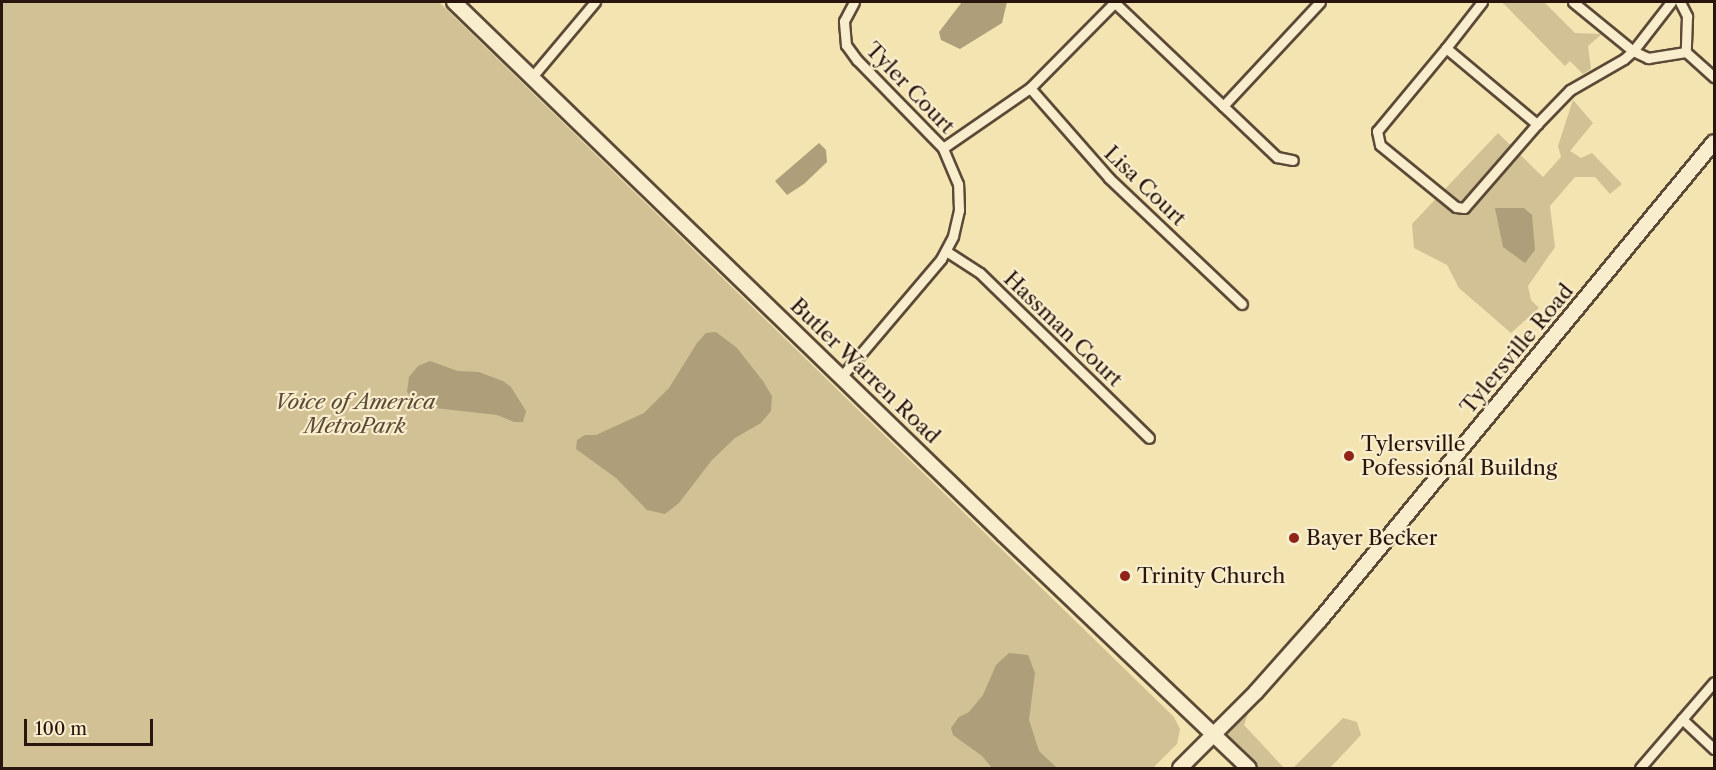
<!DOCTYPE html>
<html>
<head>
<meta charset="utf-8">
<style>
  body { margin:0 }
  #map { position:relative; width:1716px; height:770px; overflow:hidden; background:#f4e4b1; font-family:"Libre Caslon Text",serif }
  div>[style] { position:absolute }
  .green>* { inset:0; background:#d1c195 }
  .water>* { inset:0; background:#af9e7a }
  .roads { filter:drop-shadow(2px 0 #5c4937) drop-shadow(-2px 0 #5c4937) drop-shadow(0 2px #5c4937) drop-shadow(0 -2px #5c4937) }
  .street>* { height:9px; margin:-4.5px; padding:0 4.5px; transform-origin:4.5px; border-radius:4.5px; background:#f8edcc }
  .secondary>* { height:14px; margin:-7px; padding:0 7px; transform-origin:7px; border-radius:7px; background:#f8edcc }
  .dots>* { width:16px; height:16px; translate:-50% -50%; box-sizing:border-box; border:3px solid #f8edcc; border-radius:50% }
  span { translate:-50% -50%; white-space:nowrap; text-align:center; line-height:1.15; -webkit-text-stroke:4.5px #f8edcc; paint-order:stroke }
  .street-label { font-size:21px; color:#29150e }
  .park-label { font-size:21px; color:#5b4936; font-style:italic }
  .poi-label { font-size:21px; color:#29150e }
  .left { translate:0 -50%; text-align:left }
  .frame { position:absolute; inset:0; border:3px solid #29150e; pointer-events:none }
  .scale { position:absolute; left:24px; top:719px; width:129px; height:27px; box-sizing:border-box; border:3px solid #29150e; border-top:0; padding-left:8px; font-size:18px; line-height:21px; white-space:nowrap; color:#29150e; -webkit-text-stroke:4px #f8edcc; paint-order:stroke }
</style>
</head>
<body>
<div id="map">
  <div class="green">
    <i style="clip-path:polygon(2px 2px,439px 2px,1174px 717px,1180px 729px,1177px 744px,1153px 768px,2px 768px)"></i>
    <i style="clip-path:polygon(1502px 2px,1544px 2px,1575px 33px,1602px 34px,1588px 46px,1591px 69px,1583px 74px,1570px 61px,1565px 66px)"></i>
    <i style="clip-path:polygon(1573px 100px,1593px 123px,1570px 151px,1581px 158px,1592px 153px,1622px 184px,1610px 194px,1595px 177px,1575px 177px,1550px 206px,1555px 247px,1528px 286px,1531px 300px,1539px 308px,1511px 333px,1459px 288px,1447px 265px,1414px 248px,1412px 224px,1498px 133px,1543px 177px,1561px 157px,1558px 146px)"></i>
    <i style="clip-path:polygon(1256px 692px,1244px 725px,1284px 768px,1249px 768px,1214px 735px)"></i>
    <i style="clip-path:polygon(1343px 718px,1357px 722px,1361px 735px,1330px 768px,1293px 768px)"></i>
  </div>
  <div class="water">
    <i style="clip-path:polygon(962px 2px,1007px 2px,1002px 23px,960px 49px,941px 40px,939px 32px)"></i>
    <i style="clip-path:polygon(819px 143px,826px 150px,827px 162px,804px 184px,787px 195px,775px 181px)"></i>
    <i style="clip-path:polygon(1495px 208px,1524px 208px,1532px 215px,1535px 250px,1525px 263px,1503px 247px)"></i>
    <i style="clip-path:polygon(716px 332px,737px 348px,763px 381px,772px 396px,771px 411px,761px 423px,735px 438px,712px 460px,679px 503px,665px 514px,647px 510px,616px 478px,576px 449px,577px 440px,585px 435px,596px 435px,644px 413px,669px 388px,697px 343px,706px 333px)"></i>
    <i style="clip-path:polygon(430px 361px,458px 371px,479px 372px,503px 381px,511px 387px,526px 411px,523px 422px,514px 422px,497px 415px,426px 407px,414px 401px,407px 392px,409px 377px,418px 366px)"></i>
    <i style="clip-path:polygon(1009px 653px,1028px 655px,1035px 673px,1029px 720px,1039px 751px,1057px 768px,992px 768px,982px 756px,953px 735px,951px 728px,959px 717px,969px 712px,983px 695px,996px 665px)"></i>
  </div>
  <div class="roads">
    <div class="street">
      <i style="left:1114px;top:2px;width:225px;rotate:43.6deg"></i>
      <i style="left:1277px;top:157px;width:16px;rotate:11deg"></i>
      <i style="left:1482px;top:2px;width:58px;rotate:128deg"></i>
      <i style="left:1446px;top:48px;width:119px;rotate:39.9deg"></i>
      <i style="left:1537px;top:124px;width:47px;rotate:-45.9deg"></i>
      <i style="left:1570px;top:90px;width:62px;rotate:-29.9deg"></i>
      <i style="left:1624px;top:59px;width:12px;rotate:-42deg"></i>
      <i style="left:1633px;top:51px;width:62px;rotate:-52.2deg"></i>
      <i style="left:1573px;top:2px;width:77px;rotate:39.2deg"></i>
      <i style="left:1633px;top:51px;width:17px;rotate:25deg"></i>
      <i style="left:1648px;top:58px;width:38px;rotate:-9deg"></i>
      <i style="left:1686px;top:52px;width:38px;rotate:42deg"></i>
      <i style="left:1680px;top:2px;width:16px;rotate:63deg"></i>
      <i style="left:1687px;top:16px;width:36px;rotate:92deg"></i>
      <i style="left:1446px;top:48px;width:108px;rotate:129.7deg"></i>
      <i style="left:1377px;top:131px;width:14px;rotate:78deg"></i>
      <i style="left:1380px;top:145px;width:98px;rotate:39.2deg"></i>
      <i style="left:1456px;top:207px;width:8px;rotate:7deg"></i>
      <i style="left:1464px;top:208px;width:111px;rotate:-49deg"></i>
      <i style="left:532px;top:77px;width:98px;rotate:-50deg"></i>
      <i style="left:1030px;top:88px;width:120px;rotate:48.7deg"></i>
      <i style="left:1109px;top:178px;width:183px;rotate:43.5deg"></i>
      <i style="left:1223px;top:106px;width:142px;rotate:-47deg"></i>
      <i style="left:943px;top:148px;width:106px;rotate:-34.6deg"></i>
      <i style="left:1030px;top:88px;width:121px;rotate:-45.3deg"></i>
      <i style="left:946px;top:251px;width:40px;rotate:32.9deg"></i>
      <i style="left:980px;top:273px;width:236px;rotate:44.3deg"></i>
      <i style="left:841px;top:377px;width:155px;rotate:-49.7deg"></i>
      <i style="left:941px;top:259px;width:26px;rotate:-62deg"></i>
      <i style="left:953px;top:236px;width:27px;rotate:-77deg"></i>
      <i style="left:959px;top:210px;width:26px;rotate:-92deg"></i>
      <i style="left:958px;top:184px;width:39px;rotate:-113deg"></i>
      <i style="left:943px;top:148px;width:123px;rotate:-134.3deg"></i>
      <i style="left:857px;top:60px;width:19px;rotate:-126deg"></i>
      <i style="left:846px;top:45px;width:24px;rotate:-95deg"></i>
      <i style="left:844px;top:21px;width:21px;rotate:-62deg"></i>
      <i style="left:1682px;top:719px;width:44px;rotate:43.2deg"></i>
      <i style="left:1640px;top:768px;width:113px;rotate:-49.3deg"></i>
    </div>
    <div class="secondary">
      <i style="left:454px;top:2px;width:766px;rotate:44.1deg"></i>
      <i style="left:1004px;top:535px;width:338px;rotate:43.6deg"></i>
      <i style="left:1180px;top:768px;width:107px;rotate:-45deg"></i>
      <i style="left:1256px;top:692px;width:96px;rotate:-48.4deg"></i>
      <i style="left:1320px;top:620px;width:619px;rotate:-50.5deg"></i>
    </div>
  </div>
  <div class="dots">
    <i style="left:1349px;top:456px;background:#8f2418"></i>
    <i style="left:1294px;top:538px;background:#8f2418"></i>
    <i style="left:1125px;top:576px;background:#8f2418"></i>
  </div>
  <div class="street-label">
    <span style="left:910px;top:88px;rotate:46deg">Tyler Court</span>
    <span style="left:1145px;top:186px;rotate:44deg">Lisa Court</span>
    <span style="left:1063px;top:329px;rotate:44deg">Hassman Court</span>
    <span style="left:1517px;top:349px;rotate:-50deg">Tylersville Road</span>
    <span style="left:865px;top:371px;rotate:44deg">Butler Warren Road</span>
  </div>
  <div class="park-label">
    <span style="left:355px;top:414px">Voice of America<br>MetroPark</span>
  </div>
  <div class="poi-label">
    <span class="left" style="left:1361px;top:456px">Tylersville<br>Pofessional Buildng</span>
    <span class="left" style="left:1306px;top:538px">Bayer Becker</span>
    <span class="left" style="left:1137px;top:576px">Trinity Church</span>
  </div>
  <div class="frame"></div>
  <div class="scale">100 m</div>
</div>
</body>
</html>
